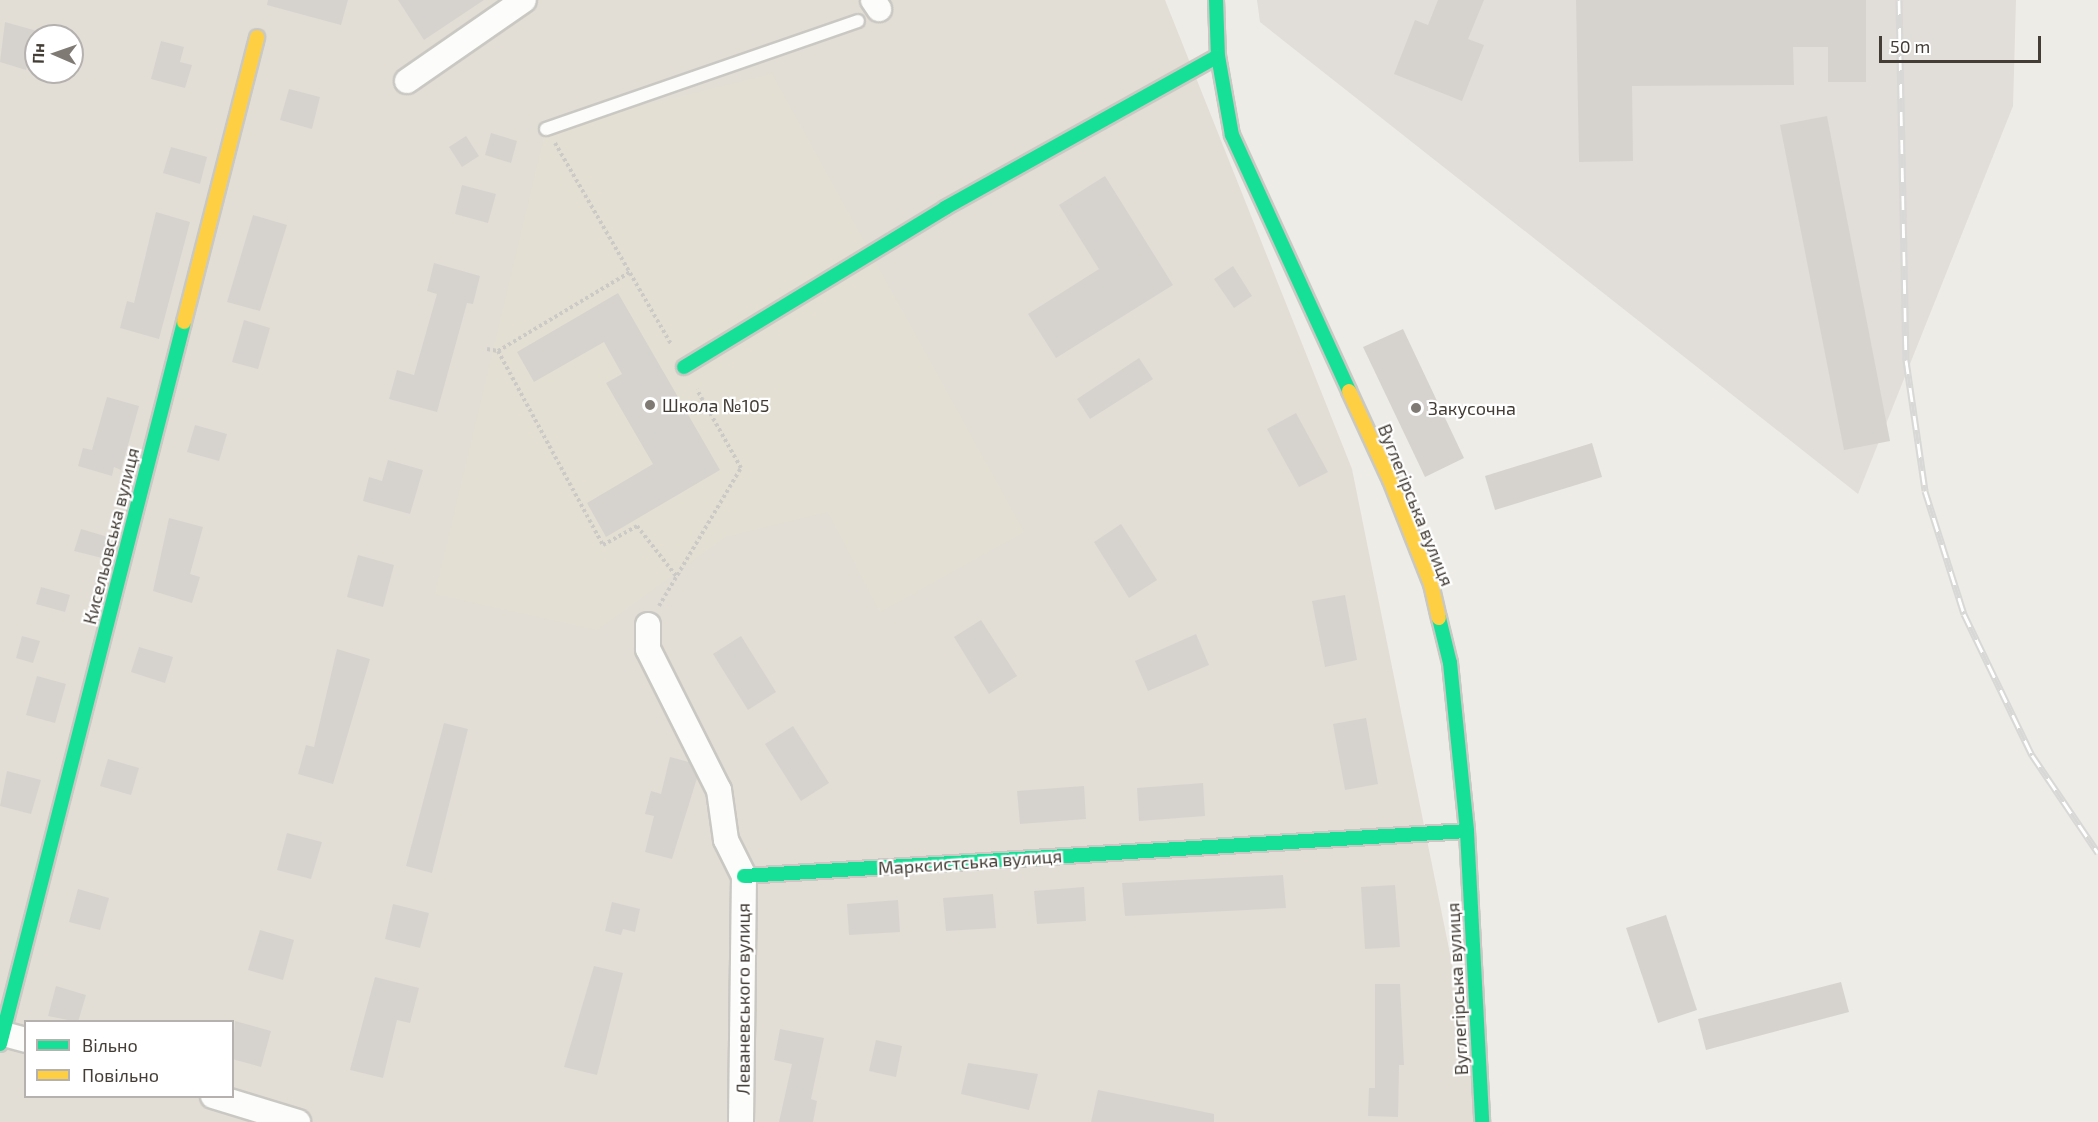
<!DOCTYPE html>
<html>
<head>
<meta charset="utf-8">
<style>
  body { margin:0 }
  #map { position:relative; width:2098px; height:1122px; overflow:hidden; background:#eeece7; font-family:"Exo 2",sans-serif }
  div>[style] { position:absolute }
  .residential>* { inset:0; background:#e2ded5 }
  .industrial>* { inset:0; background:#e1ddd8 }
  .education>* { inset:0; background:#e4dfd3 }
  .building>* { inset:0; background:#d6d3ce }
  .path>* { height:4px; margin-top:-2px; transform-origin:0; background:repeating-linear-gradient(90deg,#cccac7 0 3px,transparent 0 6px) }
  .roads { filter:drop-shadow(2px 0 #cac8c3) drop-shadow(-2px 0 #cac8c3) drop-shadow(0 2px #cac8c3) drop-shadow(0 -2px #cac8c3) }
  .lane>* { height:12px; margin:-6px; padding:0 6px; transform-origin:6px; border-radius:6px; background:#fcfcfb }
  .street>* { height:24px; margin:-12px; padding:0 12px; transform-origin:12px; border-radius:12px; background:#fcfcfb }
  .fast>* { height:14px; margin:-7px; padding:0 7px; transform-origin:7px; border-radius:7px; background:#16e098 }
  .slow>* { height:14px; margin:-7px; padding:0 7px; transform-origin:7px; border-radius:7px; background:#ffcf43 }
  .rail>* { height:7px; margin-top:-3.5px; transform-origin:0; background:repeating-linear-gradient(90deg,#fff 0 14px,#d8d8d7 0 28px); box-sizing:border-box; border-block:2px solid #d8d8d7 }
  .dots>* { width:16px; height:16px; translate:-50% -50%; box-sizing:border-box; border:3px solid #fff; border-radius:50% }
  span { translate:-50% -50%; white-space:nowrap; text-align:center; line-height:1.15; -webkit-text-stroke:4.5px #fff; paint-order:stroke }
  .poi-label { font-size:18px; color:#433d35 }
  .left { translate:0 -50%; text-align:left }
  .street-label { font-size:18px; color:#433d35 }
  .legend { position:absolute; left:24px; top:1020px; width:210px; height:78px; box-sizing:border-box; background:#fff; border:2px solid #b4b1ae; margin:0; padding:8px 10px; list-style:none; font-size:18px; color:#433d35 }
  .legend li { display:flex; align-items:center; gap:12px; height:30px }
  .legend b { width:30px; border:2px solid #b4b1ae }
  .north { position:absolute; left:24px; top:24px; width:60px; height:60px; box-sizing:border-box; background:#fff; border:2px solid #b4b1ae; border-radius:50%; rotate:272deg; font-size:16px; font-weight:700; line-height:24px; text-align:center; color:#433d35 }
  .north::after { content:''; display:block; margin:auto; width:21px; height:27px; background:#7f7a73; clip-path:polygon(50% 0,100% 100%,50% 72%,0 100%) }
  .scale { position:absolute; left:1879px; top:36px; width:162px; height:27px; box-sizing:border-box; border:3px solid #433d35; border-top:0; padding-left:8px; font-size:18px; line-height:21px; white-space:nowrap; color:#433d35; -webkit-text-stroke:4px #fff; paint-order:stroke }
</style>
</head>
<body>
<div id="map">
  <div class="residential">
    <i style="clip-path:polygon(evenodd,0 0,1165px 0,1352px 469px,1484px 1122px,0 1122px,0 0,36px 36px,72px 36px,72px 72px,36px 72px,36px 36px,0 0,26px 1022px,232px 1022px,232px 1096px,26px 1096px,26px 1022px)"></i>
  </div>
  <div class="industrial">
    <i style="clip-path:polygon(1257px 0,2016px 0,2013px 106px,1858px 494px,1260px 22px)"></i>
  </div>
  <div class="education">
    <i style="clip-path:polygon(772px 74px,1024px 532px,880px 612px,828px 512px,725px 537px,597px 630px,435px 594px,546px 129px)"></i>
  </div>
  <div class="building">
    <i style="clip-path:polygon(268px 0,348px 0,341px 25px,267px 5px)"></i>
    <i style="clip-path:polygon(398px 0,484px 0,424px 40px)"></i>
    <i style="clip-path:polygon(1438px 0,1484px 0,1468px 39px,1484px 45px,1462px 101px,1394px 74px,1415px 20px,1428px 25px)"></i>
    <i style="clip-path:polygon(1576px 0,1866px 0,1866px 82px,1828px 82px,1828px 47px,1793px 47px,1794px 85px,1632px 86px,1633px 161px,1579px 162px)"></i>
    <i style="clip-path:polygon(5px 22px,37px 31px,26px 70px,0 62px)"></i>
    <i style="clip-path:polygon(161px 41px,184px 47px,180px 62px,192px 65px,185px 88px,151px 79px)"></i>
    <i style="clip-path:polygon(289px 89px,320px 97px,312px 129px,280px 120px)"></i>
    <i style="clip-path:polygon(1827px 116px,1890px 441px,1844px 450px,1780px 125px)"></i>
    <i style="clip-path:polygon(491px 133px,517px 141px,511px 163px,485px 155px)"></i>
    <i style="clip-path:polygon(466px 136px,479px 156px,462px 167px,449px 147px)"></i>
    <i style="clip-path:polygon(171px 147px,207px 157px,200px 184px,163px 173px)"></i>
    <i style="clip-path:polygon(1105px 176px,1173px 285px,1056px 358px,1028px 314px,1099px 269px,1059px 205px)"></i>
    <i style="clip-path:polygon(462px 185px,496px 194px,488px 223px,455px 214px)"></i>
    <i style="clip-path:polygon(156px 212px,190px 222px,159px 339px,120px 328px,127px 301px,134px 303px)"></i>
    <i style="clip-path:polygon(253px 215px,287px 225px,260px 311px,227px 302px)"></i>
    <i style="clip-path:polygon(434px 263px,480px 276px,473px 304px,467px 303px,437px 412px,389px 399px,397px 370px,414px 375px,437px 294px,427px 291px)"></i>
    <i style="clip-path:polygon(1233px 266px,1252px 296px,1234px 308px,1214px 279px)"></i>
    <i style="clip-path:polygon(618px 293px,720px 470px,606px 537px,587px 503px,653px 464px,606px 383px,622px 374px,604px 342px,534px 382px,517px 352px)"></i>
    <i style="clip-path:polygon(244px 320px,270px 328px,258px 369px,232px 362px)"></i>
    <i style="clip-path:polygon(1403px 329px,1464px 458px,1425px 477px,1363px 347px)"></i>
    <i style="clip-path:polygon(1139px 358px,1153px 379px,1090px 419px,1077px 399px)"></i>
    <i style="clip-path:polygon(107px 397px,139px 406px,121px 470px,114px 467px,112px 476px,78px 466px,83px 448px,92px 450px)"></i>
    <i style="clip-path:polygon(1296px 413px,1328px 472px,1299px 487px,1267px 429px)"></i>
    <i style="clip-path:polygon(195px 425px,227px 434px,219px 461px,187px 452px)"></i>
    <i style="clip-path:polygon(1592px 443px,1602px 477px,1495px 510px,1485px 476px)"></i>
    <i style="clip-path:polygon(388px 460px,423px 470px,410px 514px,363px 501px,369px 477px,382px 481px)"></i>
    <i style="clip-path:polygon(169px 518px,203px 527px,190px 574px,200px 577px,192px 603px,153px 591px)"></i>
    <i style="clip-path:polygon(1121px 524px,1157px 580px,1129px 598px,1094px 542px)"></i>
    <i style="clip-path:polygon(81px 529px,108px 537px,102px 558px,74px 551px)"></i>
    <i style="clip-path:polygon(358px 555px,394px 565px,383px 607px,347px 597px)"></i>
    <i style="clip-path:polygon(41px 587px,70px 595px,65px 612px,36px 604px)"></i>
    <i style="clip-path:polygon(1345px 595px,1357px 660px,1325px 667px,1312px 601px)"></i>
    <i style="clip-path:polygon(981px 620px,1017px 676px,989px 694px,954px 637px)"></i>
    <i style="clip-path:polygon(1196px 634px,1209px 665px,1148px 691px,1135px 661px)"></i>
    <i style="clip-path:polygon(22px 636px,40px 641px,33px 663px,16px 658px)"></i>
    <i style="clip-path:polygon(741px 636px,776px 692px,748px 710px,713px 654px)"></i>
    <i style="clip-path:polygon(139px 647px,173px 657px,165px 683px,131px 672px)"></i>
    <i style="clip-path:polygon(337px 649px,370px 659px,333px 784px,298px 774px,306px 745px,314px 747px)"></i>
    <i style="clip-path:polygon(37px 676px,66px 684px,55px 723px,26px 715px)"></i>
    <i style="clip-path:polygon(1366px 718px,1378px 784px,1345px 790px,1333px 724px)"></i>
    <i style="clip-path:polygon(444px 723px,468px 729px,432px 873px,406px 866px)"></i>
    <i style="clip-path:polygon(793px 726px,829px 783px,801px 801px,765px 744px)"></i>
    <i style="clip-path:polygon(670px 757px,689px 762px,697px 778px,672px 859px,645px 852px,654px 816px,645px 814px,651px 791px,661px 794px)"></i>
    <i style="clip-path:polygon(108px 759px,139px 768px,131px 795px,100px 786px)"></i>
    <i style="clip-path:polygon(7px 771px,41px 780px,31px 814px,0 806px)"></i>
    <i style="clip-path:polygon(1203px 783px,1205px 816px,1139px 821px,1137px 788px)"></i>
    <i style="clip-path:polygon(1084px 786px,1086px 819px,1020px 824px,1017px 791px)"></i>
    <i style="clip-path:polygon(287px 833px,322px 842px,311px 879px,277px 870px)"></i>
    <i style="clip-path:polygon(1283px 875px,1286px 908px,1125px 916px,1122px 883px)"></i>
    <i style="clip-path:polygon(1395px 885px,1400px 947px,1365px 949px,1361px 887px)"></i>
    <i style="clip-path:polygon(1084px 887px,1086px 921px,1037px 924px,1034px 891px)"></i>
    <i style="clip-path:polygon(78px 889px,109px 898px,100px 930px,69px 922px)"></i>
    <i style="clip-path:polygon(993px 894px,996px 928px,946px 931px,943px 898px)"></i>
    <i style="clip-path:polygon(898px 900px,900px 932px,849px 935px,847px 904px)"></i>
    <i style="clip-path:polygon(612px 902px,640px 909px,635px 932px,623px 929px,621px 935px,605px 931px)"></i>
    <i style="clip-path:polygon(393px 904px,429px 913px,420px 948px,385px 939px)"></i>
    <i style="clip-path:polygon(1666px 915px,1697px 1010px,1658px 1023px,1626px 928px)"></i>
    <i style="clip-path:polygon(260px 930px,294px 940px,283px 980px,248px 970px)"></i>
    <i style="clip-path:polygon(594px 966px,623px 973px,597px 1075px,564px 1067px)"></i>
    <i style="clip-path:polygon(375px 977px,419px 988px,410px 1023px,397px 1020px,383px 1078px,350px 1070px)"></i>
    <i style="clip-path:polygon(1841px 982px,1849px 1012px,1706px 1050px,1698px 1019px)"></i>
    <i style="clip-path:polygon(1375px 984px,1400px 984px,1404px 1065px,1399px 1065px,1398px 1117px,1368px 1116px,1369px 1088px,1375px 1088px)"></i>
    <i style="clip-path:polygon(56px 986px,86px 995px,78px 1022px,48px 1016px)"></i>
    <i style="clip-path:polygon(235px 1021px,271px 1031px,261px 1067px,232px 1059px)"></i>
    <i style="clip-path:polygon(780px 1029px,824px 1038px,811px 1099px,817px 1101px,813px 1122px,779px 1122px,792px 1064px,774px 1060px)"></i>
    <i style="clip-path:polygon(876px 1040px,902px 1046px,896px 1077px,869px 1071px)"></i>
    <i style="clip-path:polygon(968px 1063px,1038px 1074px,1029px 1110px,961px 1094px)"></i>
    <i style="clip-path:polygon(1098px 1090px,1214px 1114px,1214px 1122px,1091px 1122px)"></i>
  </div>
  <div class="path">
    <i style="left:555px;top:143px;width:232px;rotate:60deg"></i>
    <i style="left:487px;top:349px;width:11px;rotate:10deg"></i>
    <i style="left:498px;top:351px;width:221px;rotate:61.6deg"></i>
    <i style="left:603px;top:545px;width:39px;rotate:-29deg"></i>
    <i style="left:637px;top:526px;width:65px;rotate:51.9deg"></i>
    <i style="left:498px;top:351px;width:154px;rotate:-30.9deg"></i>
    <i style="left:659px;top:606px;width:161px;rotate:-59.3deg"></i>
    <i style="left:741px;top:468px;width:90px;rotate:-119.4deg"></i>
  </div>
  <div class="roads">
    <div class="lane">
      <i style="left:546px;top:129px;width:330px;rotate:-19.1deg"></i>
    </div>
    <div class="street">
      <i style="left:873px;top:0;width:11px;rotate:56deg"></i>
      <i style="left:407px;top:81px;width:142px;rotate:-34.7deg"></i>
      <i style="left:648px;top:625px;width:24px;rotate:90deg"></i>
      <i style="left:648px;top:649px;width:158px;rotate:63.3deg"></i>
      <i style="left:719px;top:790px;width:50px;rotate:82deg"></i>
      <i style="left:726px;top:840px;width:40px;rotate:63.4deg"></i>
      <i style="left:744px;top:876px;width:246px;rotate:90.7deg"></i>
      <i style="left:0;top:1033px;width:27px;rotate:15deg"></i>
      <i style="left:213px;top:1096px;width:89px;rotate:17deg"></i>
    </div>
    <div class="fast">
      <i style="left:1216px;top:0;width:56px;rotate:88deg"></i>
      <i style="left:1218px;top:56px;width:80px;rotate:80deg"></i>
      <i style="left:1232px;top:135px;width:281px;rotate:65.4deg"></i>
      <i style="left:684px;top:367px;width:306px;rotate:-31.3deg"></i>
      <i style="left:945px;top:208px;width:312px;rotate:-29.1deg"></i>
      <i style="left:1439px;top:618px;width:46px;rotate:76.3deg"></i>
      <i style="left:1450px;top:663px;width:169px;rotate:84.2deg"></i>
      <i style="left:1467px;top:831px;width:291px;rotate:87deg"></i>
      <i style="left:744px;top:876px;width:724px;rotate:-3.56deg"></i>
      <i style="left:0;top:1044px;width:745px;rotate:-75.7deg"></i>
    </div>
    <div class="slow">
      <i style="left:184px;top:322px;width:294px;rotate:-75.6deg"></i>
      <i style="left:1349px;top:391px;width:98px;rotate:65.3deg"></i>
      <i style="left:1390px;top:480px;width:112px;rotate:68.5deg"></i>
      <i style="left:1431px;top:584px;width:35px;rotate:77deg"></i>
    </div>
  </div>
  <div class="rail">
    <i style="left:1899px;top:0;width:360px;rotate:88.9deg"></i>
    <i style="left:1906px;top:360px;width:132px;rotate:81.7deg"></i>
    <i style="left:1925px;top:491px;width:129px;rotate:72.4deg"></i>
    <i style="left:1964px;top:614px;width:157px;rotate:64.3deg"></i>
    <i style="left:2032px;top:755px;width:118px;rotate:56deg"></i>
  </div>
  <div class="dots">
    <i style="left:650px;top:405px;background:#7f7a73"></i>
    <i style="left:1416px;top:408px;background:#7f7a73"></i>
  </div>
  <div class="poi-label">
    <span class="left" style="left:662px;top:405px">Школа №105</span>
    <span class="left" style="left:1428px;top:408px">Закусочна</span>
  </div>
  <div class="street-label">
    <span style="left:1416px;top:505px;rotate:68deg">Вуглегірська вулиця</span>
    <span style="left:111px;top:536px;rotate:-76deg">Кисельовська вулиця</span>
    <span style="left:970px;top:862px;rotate:-4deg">Марксистська вулиця</span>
    <span style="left:1457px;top:989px;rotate:-93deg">Вуглегірська вулиця</span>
    <span style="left:743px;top:999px;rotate:-90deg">Леваневського вулиця</span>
  </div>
  <ul class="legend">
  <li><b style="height:8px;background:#16e098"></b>Вільно</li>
  <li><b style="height:8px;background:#ffcf43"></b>Повільно</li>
  </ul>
  <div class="north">Пн</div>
  <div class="scale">50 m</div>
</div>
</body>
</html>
